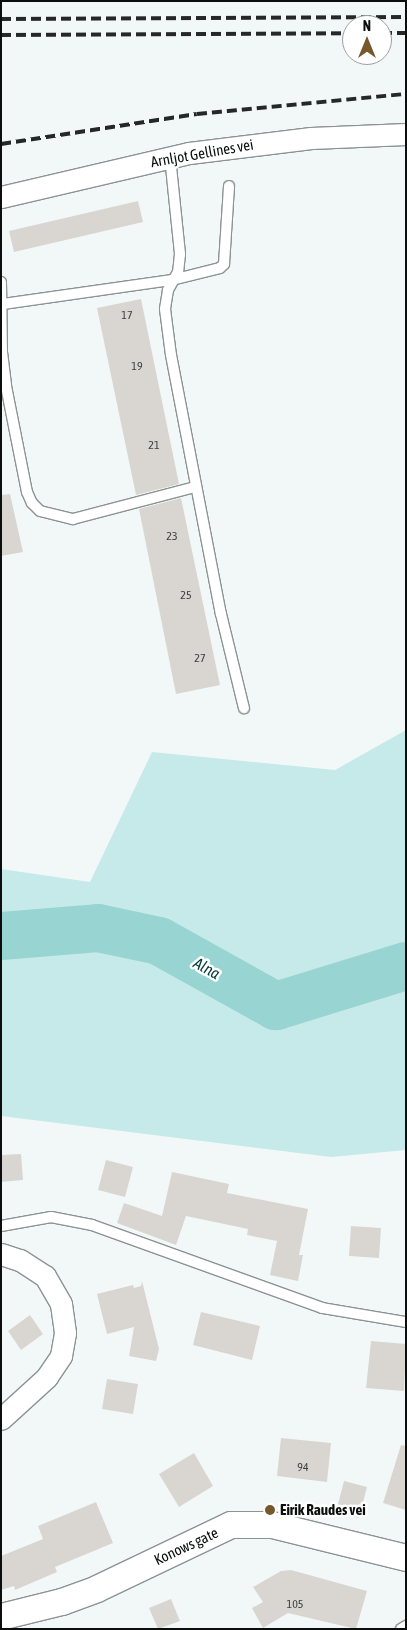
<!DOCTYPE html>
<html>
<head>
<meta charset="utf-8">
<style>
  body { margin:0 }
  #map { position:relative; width:407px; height:1630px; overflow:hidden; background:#f2f8f8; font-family:"Asap Condensed",sans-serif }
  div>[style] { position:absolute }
  .green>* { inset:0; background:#c6eae9 }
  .river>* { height:48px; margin:-24px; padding:0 24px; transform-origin:24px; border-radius:24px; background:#98d4d2 }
  .building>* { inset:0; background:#d9d6d2 }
  .roads { filter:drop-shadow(1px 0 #8d9393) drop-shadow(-1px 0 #8d9393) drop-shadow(0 1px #8d9393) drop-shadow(0 -1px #8d9393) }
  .service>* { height:10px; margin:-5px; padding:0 5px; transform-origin:5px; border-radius:5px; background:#fff }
  .minor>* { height:21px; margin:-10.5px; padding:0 10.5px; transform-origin:10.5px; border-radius:10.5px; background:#fff }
  .tertiary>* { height:26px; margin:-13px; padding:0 13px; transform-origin:13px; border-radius:13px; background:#fff }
  .rail>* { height:4px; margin-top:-2px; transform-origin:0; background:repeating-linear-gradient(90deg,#262828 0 10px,transparent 0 15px) }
  .dots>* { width:14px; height:14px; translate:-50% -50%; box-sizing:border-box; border:2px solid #fff; border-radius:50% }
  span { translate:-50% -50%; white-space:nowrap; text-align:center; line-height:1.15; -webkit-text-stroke:5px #fff; paint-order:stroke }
  .number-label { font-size:12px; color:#3f403f }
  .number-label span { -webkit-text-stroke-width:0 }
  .street-label { font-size:15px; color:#0c0e0e }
  .poi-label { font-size:15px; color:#0c0e0e; font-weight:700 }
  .left { translate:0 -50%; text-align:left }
  .water-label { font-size:16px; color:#003a39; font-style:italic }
  .frame { position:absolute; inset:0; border:2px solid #0c0e0e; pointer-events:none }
  .north { position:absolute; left:342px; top:15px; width:50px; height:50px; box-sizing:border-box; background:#fff; border:1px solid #9e9f9f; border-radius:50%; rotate:0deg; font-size:14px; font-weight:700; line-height:20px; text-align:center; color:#0c0e0e }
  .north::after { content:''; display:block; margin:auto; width:18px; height:22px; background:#77582d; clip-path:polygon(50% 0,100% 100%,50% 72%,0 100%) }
</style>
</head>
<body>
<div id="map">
  <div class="green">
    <i style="clip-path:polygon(406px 730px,406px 1150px,331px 1157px,1px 1116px,1px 869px,90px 882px,152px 752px,335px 770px)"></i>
  </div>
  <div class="river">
    <i style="left:1px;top:936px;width:97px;rotate:-4.7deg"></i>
    <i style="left:98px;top:928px;width:62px;rotate:12deg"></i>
    <i style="left:159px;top:941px;width:134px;rotate:29.1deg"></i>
    <i style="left:276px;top:1006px;width:136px;rotate:-17.1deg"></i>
  </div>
  <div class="building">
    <i style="clip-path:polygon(138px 201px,143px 222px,14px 252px,9px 231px)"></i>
    <i style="clip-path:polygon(141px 299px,179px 484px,136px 495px,97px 308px)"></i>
    <i style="clip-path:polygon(10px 494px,23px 552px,1px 556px,1px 495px)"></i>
    <i style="clip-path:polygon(181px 498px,220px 685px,176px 694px,139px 509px)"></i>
    <i style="clip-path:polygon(21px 1154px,23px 1180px,1px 1182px,1px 1155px)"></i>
    <i style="clip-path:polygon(106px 1160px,133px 1167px,125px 1197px,98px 1190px)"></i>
    <i style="clip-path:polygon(172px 1172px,229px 1184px,227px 1193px,308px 1209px,299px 1255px,303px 1255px,298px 1281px,270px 1275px,277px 1241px,247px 1235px,248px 1229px,186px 1216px,176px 1245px,117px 1223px,124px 1203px,162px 1216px)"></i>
    <i style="clip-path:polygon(351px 1226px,381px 1228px,379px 1258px,349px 1256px)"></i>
    <i style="clip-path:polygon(142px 1281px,159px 1349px,156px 1361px,129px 1356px,134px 1327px,107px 1334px,97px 1294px,133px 1285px,134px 1288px,141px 1286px)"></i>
    <i style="clip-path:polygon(201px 1312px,260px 1326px,252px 1360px,193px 1345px)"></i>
    <i style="clip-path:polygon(30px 1315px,43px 1334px,21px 1350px,8px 1331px)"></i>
    <i style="clip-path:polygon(371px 1341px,406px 1344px,404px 1391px,366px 1388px)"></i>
    <i style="clip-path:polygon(107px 1379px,138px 1384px,133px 1414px,102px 1409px)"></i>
    <i style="clip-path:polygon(281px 1438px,331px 1443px,327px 1482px,277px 1476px)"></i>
    <i style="clip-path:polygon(401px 1445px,406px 1446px,406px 1510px,383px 1503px)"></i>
    <i style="clip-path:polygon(194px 1453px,213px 1486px,179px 1507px,159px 1474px)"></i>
    <i style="clip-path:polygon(344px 1481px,367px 1487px,359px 1518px,336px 1512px)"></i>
    <i style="clip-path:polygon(96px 1502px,113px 1543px,55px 1567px,57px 1572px,15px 1590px,14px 1586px,1px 1590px,1px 1556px,43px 1539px,38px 1526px)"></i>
    <i style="clip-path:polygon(291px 1570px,367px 1591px,356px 1629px,288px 1613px,263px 1628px,252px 1608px,263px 1602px,253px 1587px,281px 1571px)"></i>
    <i style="clip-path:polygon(171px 1599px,180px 1621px,158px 1629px,149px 1608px)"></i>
  </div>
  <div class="roads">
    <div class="service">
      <i style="left:170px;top:157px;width:98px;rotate:84.1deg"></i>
      <i style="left:180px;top:254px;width:18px;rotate:96deg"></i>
      <i style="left:178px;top:272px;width:21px;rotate:119deg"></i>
      <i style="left:168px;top:290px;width:19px;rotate:99deg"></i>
      <i style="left:165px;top:309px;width:46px;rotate:82.6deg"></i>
      <i style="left:171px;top:355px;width:264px;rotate:79.1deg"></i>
      <i style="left:221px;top:614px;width:97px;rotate:76.3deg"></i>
      <i style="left:1px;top:282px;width:70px;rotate:89.2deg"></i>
      <i style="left:2px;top:352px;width:34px;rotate:83deg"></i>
      <i style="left:6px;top:386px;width:108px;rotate:78.8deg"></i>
      <i style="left:27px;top:492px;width:12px;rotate:66deg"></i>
      <i style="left:32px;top:503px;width:11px;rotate:45deg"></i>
      <i style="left:40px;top:511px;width:34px;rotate:14deg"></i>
      <i style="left:73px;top:519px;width:126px;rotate:-14.7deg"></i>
      <i style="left:3px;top:304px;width:171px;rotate:-8.1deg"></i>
      <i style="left:172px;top:280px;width:49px;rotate:-14deg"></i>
      <i style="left:220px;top:268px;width:6px;rotate:-45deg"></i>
      <i style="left:224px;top:264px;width:78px;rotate:-86.3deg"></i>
      <i style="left:1px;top:1226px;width:51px;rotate:-10.2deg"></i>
      <i style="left:51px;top:1217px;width:42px;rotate:11deg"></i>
      <i style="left:92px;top:1225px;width:245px;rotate:19.8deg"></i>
      <i style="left:322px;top:1308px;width:85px;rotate:9.5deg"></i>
      <i style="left:401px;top:1629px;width:6px;rotate:-31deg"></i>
    </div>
    <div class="minor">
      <i style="left:1px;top:197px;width:193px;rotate:-13.2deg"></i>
      <i style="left:189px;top:153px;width:123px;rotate:-7deg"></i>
      <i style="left:311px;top:138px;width:95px;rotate:-2.4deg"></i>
      <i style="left:1px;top:1254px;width:20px;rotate:18deg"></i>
      <i style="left:20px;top:1260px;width:30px;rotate:33deg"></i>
      <i style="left:45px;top:1276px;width:32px;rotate:60deg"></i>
      <i style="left:61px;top:1304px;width:29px;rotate:82deg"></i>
      <i style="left:65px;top:1333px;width:23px;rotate:100deg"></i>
      <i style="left:61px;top:1356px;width:25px;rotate:124deg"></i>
      <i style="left:47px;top:1377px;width:62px;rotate:137.6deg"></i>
    </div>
    <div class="tertiary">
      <i style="left:1px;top:1617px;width:63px;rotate:-13.8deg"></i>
      <i style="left:62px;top:1602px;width:37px;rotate:-20deg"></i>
      <i style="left:97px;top:1589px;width:148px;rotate:-25.5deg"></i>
      <i style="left:231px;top:1525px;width:41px"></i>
      <i style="left:272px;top:1525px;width:138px;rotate:13.8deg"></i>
    </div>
  </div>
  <div class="rail">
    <i style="left:1px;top:19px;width:405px;rotate:-0.3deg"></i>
    <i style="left:382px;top:33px;width:24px"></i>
    <i style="left:1px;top:35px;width:351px;rotate:-0.3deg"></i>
    <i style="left:1px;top:144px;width:198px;rotate:-8.7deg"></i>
    <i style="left:197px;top:114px;width:210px;rotate:-5.5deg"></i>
  </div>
  <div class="dots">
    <i style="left:270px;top:1510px;background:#77582d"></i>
  </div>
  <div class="number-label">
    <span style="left:127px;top:316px">17</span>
    <span style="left:137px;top:367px">19</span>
    <span style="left:154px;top:446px">21</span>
    <span style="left:172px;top:537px">23</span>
    <span style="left:186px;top:596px">25</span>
    <span style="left:200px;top:659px">27</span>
    <span style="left:303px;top:1468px">94</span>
    <span style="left:295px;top:1605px">105</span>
  </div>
  <div class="street-label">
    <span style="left:202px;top:153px;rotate:-10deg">Arnljot Gellines vei</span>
    <span style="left:186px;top:1546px;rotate:-25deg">Konows gate</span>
  </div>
  <div class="poi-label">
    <span class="left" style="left:280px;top:1510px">Eirik Raudes vei</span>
  </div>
  <div class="water-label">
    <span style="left:207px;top:968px;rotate:29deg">Alna</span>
  </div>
  <div class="frame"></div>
  <div class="north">N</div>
</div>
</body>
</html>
